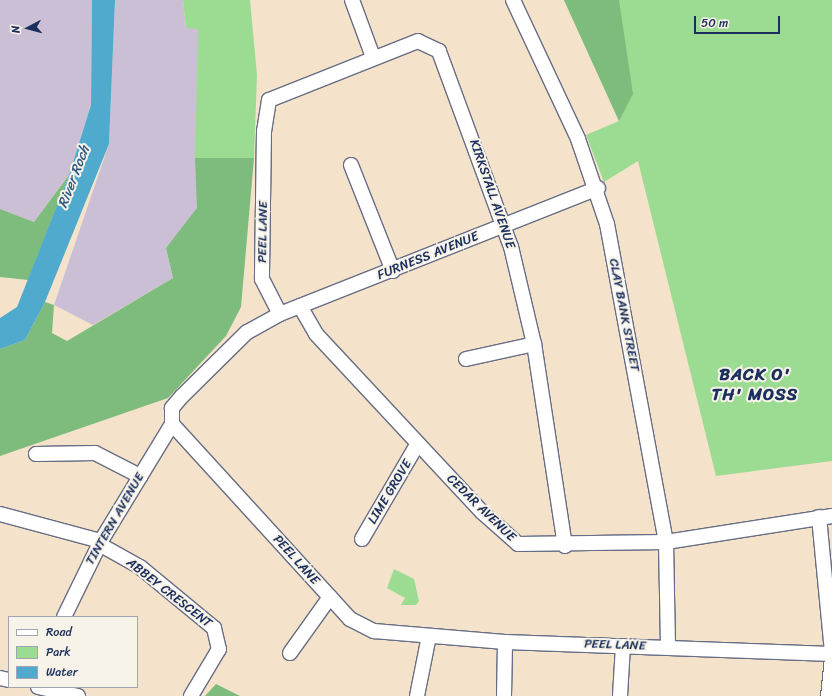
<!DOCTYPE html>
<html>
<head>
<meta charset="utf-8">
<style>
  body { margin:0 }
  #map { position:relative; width:832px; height:696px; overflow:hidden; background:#f4e2ca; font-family:Sriracha,sans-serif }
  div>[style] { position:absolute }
  .industrial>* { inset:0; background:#cbbfd5 }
  .green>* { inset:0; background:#9cdc92 }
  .forest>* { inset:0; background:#7dbc7c }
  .water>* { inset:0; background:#4faacd }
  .roads { filter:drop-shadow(1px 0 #676e84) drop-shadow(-1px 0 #676e84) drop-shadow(0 1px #676e84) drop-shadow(0 -1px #676e84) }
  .minor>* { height:14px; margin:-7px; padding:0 7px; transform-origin:7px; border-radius:7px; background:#fff }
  span { translate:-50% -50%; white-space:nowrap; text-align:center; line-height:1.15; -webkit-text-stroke:4px #f7f3e8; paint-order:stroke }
  .street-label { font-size:13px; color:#1b2f5e }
  .water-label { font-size:14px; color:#2d5a85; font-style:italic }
  .district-label { font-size:17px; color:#1b2f5e; font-weight:700; letter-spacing:1px }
  .legend { position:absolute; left:8px; top:616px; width:130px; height:72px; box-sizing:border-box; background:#f7f3e8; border:1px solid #9fa5b1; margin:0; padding:5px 7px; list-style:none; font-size:12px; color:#1b2f5e }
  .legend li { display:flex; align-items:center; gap:8px; height:20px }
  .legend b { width:20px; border:1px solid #9fa5b1 }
  .north { position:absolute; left:8px; top:8px; width:40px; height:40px; -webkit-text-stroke:3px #f7f3e8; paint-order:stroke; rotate:264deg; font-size:11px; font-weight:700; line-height:16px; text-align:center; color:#1b2f5e }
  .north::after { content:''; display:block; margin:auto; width:14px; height:18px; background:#1b2f5e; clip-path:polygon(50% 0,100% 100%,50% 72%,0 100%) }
  .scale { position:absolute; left:694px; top:16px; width:86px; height:18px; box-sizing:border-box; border:2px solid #1b2f5e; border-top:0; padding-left:5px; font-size:12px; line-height:14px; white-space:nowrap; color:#1b2f5e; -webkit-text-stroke:3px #f7f3e8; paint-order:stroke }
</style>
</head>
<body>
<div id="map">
  <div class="industrial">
    <i style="clip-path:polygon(0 0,92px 0,91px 105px,69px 175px,34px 222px,0 209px)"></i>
    <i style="clip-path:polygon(115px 0,183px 0,186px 28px,198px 28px,198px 208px,166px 248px,173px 278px,93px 325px,54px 305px,109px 144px)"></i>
  </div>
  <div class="green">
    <i style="clip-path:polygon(183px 0,250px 0,257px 75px,254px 158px,195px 158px,198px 29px,186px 28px)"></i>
    <i style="clip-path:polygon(564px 0,832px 0,832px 461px,716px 476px,638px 161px,604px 182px,586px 135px,619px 121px)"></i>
    <i style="clip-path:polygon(394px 569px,414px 579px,419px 601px,416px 605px,401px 605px,405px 598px,387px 588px)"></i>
  </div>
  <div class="forest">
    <i style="clip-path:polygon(564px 0,619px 0,633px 94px,619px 121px)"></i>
    <i style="clip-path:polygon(195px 158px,254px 158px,241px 307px,226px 336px,168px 398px,0 456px,0 349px,25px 340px,45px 302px,54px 305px,52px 333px,67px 341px,173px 278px,166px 248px,197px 208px)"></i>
    <i style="clip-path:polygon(69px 175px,28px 280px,0 277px,0 209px,34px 222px)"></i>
    <i style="clip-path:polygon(216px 684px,240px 696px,205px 696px)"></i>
  </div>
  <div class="water">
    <i style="clip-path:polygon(92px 0,115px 0,109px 144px,45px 302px,25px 340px,0 349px,0 318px,17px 307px,69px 175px,91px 105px)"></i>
  </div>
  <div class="roads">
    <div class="minor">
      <i style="left:352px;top:0;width:61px;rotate:69.8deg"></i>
      <i style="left:513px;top:0;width:153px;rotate:64.9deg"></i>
      <i style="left:578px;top:139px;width:90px;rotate:71.2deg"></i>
      <i style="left:607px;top:224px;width:323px;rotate:79.5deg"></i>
      <i style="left:666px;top:542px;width:105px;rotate:88.9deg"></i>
      <i style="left:351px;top:165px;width:114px;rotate:68.4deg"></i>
      <i style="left:300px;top:306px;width:32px;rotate:60deg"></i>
      <i style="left:316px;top:334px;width:243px;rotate:47deg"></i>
      <i style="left:482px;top:512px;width:48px;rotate:41.6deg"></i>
      <i style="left:518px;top:544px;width:148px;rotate:-0.8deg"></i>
      <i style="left:666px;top:542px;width:168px;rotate:-8.9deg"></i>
      <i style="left:280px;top:314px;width:342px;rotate:-21.6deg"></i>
      <i style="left:466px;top:359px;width:70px;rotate:-12.4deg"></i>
      <i style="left:36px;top:454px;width:59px;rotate:-1deg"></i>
      <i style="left:95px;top:453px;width:51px;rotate:27.1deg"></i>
      <i style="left:0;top:514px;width:105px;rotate:15deg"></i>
      <i style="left:819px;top:517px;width:135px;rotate:84.5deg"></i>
      <i style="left:362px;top:539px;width:109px;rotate:-59.7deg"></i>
      <i style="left:99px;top:544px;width:47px;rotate:29.3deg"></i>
      <i style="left:140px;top:567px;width:96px;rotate:39.5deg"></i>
      <i style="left:214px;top:628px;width:22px;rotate:77deg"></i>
      <i style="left:219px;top:649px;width:55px;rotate:120.8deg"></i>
      <i style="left:565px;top:546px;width:204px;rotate:-98.7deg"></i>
      <i style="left:534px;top:344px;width:100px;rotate:-103.3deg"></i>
      <i style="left:511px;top:247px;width:209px;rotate:-110.2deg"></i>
      <i style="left:439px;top:51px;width:23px;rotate:-155deg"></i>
      <i style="left:418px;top:41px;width:160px;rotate:158.4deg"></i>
      <i style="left:269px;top:100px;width:31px;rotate:99deg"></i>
      <i style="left:264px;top:131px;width:148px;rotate:90.8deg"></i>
      <i style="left:262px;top:279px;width:39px;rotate:63deg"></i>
      <i style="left:280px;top:314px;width:38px;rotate:151deg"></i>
      <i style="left:247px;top:332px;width:91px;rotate:135.4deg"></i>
      <i style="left:182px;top:396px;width:16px;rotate:130deg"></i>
      <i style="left:172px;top:408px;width:16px;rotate:90deg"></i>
      <i style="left:172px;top:424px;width:264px;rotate:47.6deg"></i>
      <i style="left:350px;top:619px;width:27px;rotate:27deg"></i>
      <i style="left:374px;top:631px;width:131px;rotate:4.8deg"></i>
      <i style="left:505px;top:642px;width:327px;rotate:2.1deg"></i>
      <i style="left:64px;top:617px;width:85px;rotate:-64deg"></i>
      <i style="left:101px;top:541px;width:137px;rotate:-58.7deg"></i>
      <i style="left:290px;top:653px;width:69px;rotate:-54.5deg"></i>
      <i style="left:0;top:678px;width:9px;rotate:13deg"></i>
      <i style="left:38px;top:687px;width:41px;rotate:12.7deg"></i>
      <i style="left:417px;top:696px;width:61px;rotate:-78.7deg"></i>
      <i style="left:504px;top:696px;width:54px;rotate:-88.9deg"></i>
      <i style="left:620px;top:696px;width:50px;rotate:-86.6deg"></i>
      <i style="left:828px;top:696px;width:38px;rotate:-84deg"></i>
    </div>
  </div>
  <div class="street-label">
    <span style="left:492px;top:194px;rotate:71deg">KIRKSTALL AVENUE</span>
    <span style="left:263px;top:232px;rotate:-89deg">PEEL LANE</span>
    <span style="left:428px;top:256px;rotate:-22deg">FURNESS AVENUE</span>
    <span style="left:624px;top:315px;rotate:79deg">CLAY BANK STREET</span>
    <span style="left:390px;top:492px;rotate:-59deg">LIME GROVE</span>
    <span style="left:481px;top:508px;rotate:44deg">CEDAR AVENUE</span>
    <span style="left:115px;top:519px;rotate:-60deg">TINTERN AVENUE</span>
    <span style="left:296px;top:560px;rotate:48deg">PEEL LANE</span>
    <span style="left:169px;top:593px;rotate:38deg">ABBEY CRESCENT</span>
    <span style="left:615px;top:645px;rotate:2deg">PEEL LANE</span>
  </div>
  <div class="water-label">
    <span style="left:74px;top:177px;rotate:-69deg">River Roch</span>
  </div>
  <div class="district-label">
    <span style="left:755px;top:385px">BACK O'<br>TH' MOSS</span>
  </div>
  <ul class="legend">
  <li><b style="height:5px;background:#fff"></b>Road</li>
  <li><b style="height:11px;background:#9cdc92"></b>Park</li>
  <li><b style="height:11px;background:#4faacd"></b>Water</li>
  </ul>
  <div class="north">N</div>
  <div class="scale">50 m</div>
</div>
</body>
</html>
